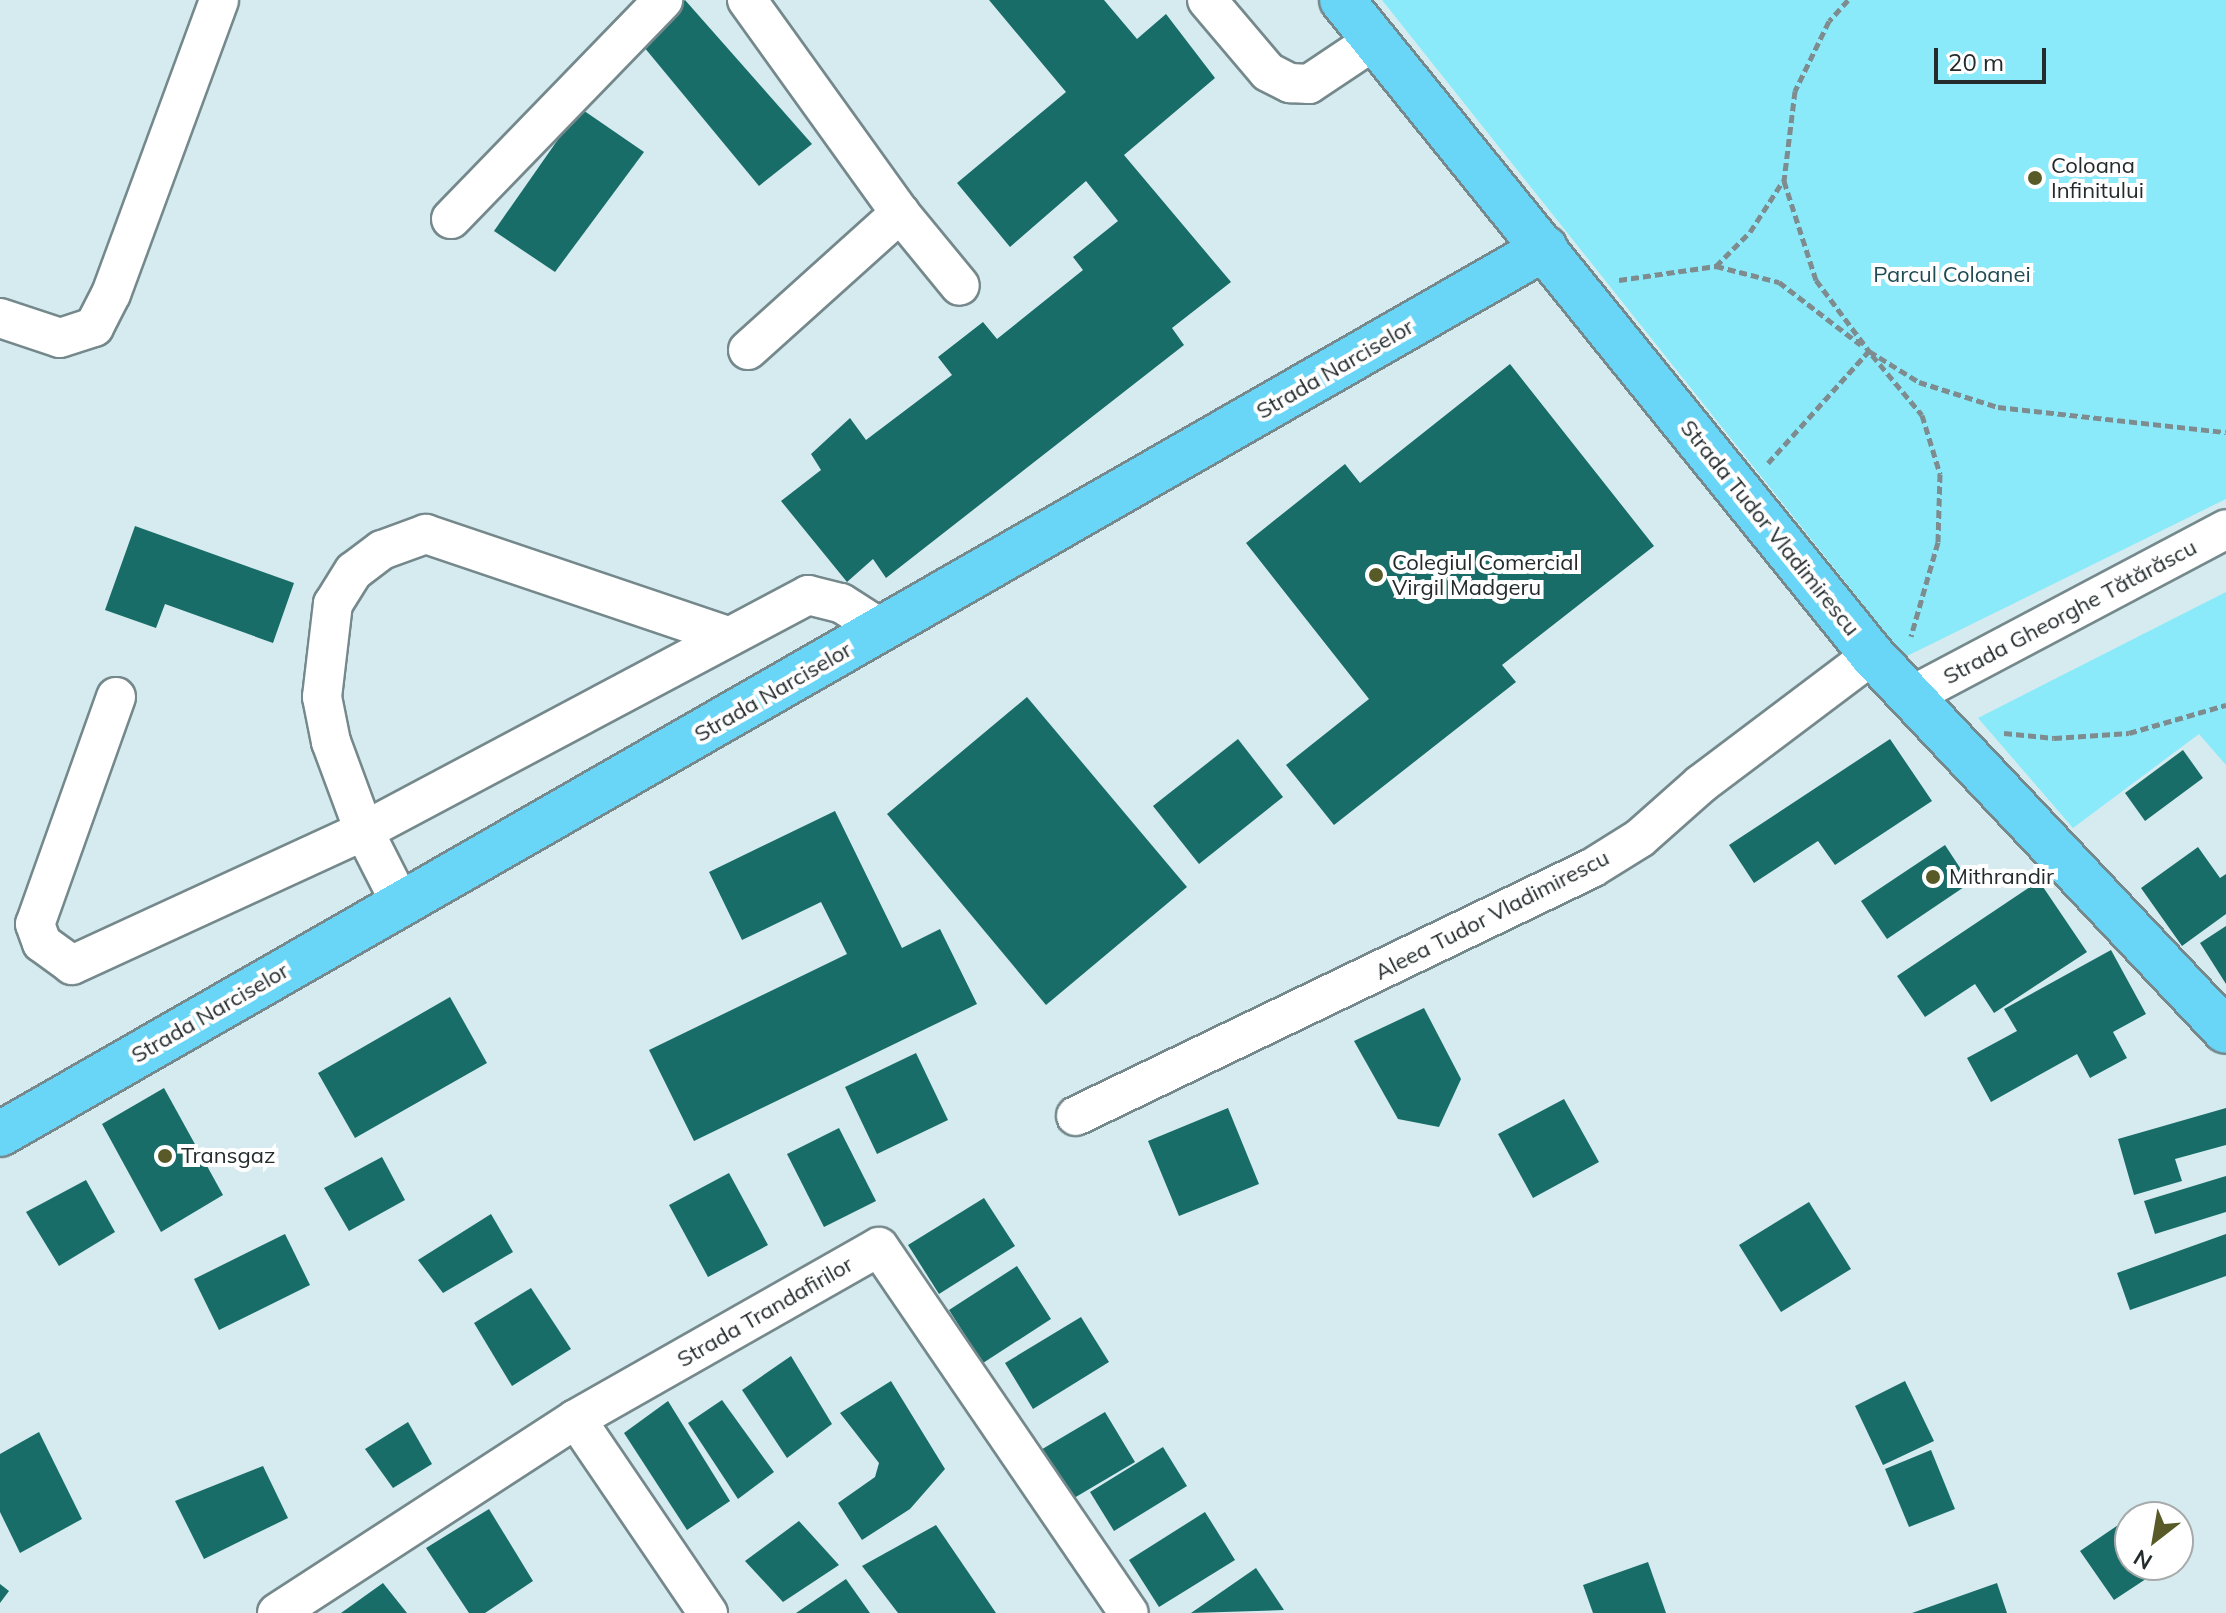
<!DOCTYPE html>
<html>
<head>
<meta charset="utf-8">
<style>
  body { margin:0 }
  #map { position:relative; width:2226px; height:1613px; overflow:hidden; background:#d6ebef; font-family:Mulish,sans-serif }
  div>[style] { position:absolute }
  .green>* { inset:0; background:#8aeaf9 }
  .building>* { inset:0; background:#186d68 }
  .path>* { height:5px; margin-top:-2.5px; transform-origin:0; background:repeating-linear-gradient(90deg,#7e8c8f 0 8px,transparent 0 12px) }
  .roads { filter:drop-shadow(2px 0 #75898c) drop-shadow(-2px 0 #75898c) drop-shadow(0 2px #75898c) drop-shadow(0 -2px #75898c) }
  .minor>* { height:38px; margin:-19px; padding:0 19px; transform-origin:19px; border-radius:19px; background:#fff }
  .major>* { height:44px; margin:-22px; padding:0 22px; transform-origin:22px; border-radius:22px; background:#69d6f7 }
  .dots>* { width:22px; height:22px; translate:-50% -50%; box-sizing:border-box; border:4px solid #fff; border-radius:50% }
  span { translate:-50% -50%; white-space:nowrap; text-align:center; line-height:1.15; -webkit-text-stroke:8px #fff; paint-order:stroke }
  .poi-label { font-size:22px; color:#232b2c }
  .left { translate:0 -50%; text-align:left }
  .park-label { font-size:22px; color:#1e4b52 }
  .street-label { font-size:22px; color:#232b2c }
  .north { position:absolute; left:2114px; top:1501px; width:80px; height:80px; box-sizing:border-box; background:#fff; border:2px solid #a7aaab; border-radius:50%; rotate:211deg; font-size:22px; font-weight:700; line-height:32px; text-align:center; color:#232b2c }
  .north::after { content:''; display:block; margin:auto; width:28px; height:36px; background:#585b28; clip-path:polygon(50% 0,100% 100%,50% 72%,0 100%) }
  .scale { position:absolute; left:1934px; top:48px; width:112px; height:36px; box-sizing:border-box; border:4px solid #232b2c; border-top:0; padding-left:10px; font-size:24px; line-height:28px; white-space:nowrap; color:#232b2c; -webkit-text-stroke:6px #fff; paint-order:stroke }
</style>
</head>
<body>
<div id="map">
  <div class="green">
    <i style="clip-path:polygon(1382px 0,2226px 0,2226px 499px,1905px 657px)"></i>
    <i style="clip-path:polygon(2226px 592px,2226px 765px,2199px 734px,2073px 828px,1978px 718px)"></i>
  </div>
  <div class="building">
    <i style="clip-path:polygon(685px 0,812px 144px,759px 186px,639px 41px)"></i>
    <i style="clip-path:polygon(989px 0,1104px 0,1137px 39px,1166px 14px,1215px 78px,1124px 155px,1231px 282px,1172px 328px,1184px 345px,886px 578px,873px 559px,847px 582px,781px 501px,821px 470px,811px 454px,850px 418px,866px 440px,952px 375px,938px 357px,983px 322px,997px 339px,1083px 270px,1073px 257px,1118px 221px,1086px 181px,1010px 247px,957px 183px,1066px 92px)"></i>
    <i style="clip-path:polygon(580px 108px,644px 152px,555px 272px,494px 231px)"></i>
    <i style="clip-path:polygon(1510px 364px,1654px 546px,1502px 665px,1516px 682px,1334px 825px,1286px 765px,1369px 699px,1246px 543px,1345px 464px,1360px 483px)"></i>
    <i style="clip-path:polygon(135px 526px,294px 583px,273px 643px,165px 604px,156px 628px,105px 610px)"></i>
    <i style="clip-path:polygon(1027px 697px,1187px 887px,1046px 1005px,887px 814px)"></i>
    <i style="clip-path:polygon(1238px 739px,1283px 797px,1199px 864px,1153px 806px)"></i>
    <i style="clip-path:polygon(1890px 739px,1932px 801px,1835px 865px,1818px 841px,1754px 883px,1729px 845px)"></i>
    <i style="clip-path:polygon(2183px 750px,2203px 778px,2145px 821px,2125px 793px)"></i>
    <i style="clip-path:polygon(835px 811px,902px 948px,940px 929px,977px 1004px,694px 1141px,649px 1050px,847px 954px,821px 902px,742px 940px,709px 872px)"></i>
    <i style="clip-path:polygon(1945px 845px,1970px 883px,1887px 939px,1861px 901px)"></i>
    <i style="clip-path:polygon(2198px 847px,2220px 878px,2226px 874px,2226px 914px,2182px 946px,2141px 888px)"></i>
    <i style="clip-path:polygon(2039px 881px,2087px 952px,1994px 1013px,1975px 984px,1925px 1017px,1897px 976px)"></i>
    <i style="clip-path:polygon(2226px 926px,2226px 984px,2200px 943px)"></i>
    <i style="clip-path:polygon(2111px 950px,2146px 1014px,2113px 1032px,2127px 1058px,2090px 1078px,2077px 1054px,1991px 1102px,1967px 1058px,2017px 1031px,2004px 1009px)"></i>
    <i style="clip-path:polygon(450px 997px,487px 1063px,355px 1138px,318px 1073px)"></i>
    <i style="clip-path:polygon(1424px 1008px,1461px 1079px,1439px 1127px,1398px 1119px,1354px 1041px)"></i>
    <i style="clip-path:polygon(916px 1053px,948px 1120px,877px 1154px,845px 1087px)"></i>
    <i style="clip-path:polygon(164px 1088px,223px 1195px,161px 1232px,102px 1124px)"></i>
    <i style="clip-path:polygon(1564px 1099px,1599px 1162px,1533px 1198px,1498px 1134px)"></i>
    <i style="clip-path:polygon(1228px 1108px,1259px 1184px,1179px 1216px,1148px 1141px)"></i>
    <i style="clip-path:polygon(2226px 1108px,2226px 1145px,2175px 1159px,2182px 1181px,2134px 1195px,2118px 1139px)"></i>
    <i style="clip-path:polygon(839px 1128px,876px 1201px,824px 1227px,787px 1154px)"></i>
    <i style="clip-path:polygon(382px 1157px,405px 1200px,349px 1231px,324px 1188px)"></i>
    <i style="clip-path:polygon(729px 1173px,768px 1245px,708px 1277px,669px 1205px)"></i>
    <i style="clip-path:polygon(2226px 1176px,2226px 1212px,2155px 1234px,2144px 1201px)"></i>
    <i style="clip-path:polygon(86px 1180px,115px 1232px,59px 1266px,26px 1212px)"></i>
    <i style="clip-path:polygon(984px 1198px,1015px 1246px,939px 1294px,908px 1245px)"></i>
    <i style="clip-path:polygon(1809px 1202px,1851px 1269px,1781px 1312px,1739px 1245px)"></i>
    <i style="clip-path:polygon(491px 1214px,513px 1252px,443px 1293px,418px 1260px)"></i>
    <i style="clip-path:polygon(285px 1234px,310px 1285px,219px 1330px,194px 1279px)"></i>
    <i style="clip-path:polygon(2226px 1234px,2226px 1276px,2130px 1310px,2117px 1273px)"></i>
    <i style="clip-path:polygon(1017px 1266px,1051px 1319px,983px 1363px,949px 1310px)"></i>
    <i style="clip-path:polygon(531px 1288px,571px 1349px,512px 1386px,474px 1323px)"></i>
    <i style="clip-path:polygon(1081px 1317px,1109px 1362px,1033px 1409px,1005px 1363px)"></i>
    <i style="clip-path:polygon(791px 1356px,832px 1424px,787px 1458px,742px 1390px)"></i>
    <i style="clip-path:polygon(891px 1381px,945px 1469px,910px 1509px,862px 1540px,838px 1503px,875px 1477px,879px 1463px,840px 1413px)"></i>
    <i style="clip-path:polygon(1905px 1381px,1934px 1441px,1883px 1465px,1855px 1406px)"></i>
    <i style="clip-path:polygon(722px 1400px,774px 1472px,738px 1499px,688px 1423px)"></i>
    <i style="clip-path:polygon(668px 1401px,730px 1501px,687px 1530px,624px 1433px)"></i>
    <i style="clip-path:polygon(1105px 1412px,1135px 1462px,1069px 1501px,1039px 1451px)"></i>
    <i style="clip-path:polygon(408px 1422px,432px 1464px,393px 1488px,365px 1449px)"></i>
    <i style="clip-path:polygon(39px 1432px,82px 1519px,20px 1553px,0 1512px,0 1454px)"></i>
    <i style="clip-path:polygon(1163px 1447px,1187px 1486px,1114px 1531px,1090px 1492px)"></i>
    <i style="clip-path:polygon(1931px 1450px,1955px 1509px,1909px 1527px,1885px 1469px)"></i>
    <i style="clip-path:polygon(263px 1466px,288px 1518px,204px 1559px,175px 1501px)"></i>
    <i style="clip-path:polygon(489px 1509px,533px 1581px,485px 1613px,469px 1613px,426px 1548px)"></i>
    <i style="clip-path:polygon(1205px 1512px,1235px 1560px,1159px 1607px,1129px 1560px)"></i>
    <i style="clip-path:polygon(799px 1521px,839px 1565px,783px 1602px,745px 1561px)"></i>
    <i style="clip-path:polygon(2124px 1521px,2130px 1530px,2130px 1565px,2154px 1565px,2158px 1571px,2114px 1600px,2080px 1551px)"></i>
    <i style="clip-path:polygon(936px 1525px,996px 1613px,898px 1613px,862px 1566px)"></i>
    <i style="clip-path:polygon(1648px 1562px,1666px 1613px,1593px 1613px,1583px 1585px)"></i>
    <i style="clip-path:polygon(1256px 1568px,1284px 1610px,1191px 1613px)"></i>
    <i style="clip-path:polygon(846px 1579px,870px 1613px,796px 1613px)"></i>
    <i style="clip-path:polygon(383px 1583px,407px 1613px,341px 1613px)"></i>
    <i style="clip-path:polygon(1997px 1583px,2007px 1613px,1912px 1613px)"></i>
    <i style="clip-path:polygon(0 1584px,9px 1591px,0 1603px)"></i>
  </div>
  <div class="path">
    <i style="left:1848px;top:0;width:28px;rotate:132deg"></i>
    <i style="left:1829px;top:21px;width:78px;rotate:115.9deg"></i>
    <i style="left:1795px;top:91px;width:91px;rotate:97deg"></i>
    <i style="left:1784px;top:181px;width:104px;rotate:72.1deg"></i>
    <i style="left:1816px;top:280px;width:89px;rotate:53.3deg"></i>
    <i style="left:1869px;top:351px;width:59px;rotate:31.8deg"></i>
    <i style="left:1919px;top:382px;width:83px;rotate:17.6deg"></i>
    <i style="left:1998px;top:407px;width:229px;rotate:6.3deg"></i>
    <i style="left:1716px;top:266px;width:48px;rotate:-45deg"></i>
    <i style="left:1750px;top:232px;width:61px;rotate:-57.1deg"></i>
    <i style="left:1619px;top:280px;width:98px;rotate:-8.2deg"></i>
    <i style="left:1716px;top:266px;width:65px;rotate:14.3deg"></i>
    <i style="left:1779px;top:282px;width:103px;rotate:37.5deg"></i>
    <i style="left:1872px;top:355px;width:78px;rotate:50.2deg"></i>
    <i style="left:1922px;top:415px;width:62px;rotate:73deg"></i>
    <i style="left:1940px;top:474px;width:68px;rotate:91.7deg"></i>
    <i style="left:1938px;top:542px;width:98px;rotate:106deg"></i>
    <i style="left:1768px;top:463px;width:151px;rotate:-48deg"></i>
    <i style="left:2004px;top:733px;width:50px;rotate:5.7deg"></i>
    <i style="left:2054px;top:738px;width:75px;rotate:-3.8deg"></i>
    <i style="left:2129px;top:733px;width:101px;rotate:-16.1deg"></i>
  </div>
  <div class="roads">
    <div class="minor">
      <i style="left:747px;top:0;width:262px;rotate:54.3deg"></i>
      <i style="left:900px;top:213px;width:94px;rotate:50.6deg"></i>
      <i style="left:1207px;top:0;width:94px;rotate:49.7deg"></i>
      <i style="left:1268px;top:72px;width:25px;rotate:27deg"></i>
      <i style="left:1290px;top:83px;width:19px;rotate:3deg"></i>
      <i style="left:1309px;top:84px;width:79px;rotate:-33.7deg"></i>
      <i style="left:451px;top:219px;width:305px;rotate:-45.9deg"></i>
      <i style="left:0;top:318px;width:63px;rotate:18.4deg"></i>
      <i style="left:60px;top:338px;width:36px;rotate:-18deg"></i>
      <i style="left:94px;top:327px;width:37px;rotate:-63deg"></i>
      <i style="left:111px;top:294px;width:313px;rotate:-69.8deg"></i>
      <i style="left:748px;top:350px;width:205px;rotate:-42deg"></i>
      <i style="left:1913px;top:695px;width:354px;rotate:-27.9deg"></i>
      <i style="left:116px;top:697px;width:241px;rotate:109.6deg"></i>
      <i style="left:35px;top:924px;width:20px;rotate:70deg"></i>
      <i style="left:42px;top:943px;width:37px;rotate:36deg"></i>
      <i style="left:72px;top:965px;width:321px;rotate:-24.7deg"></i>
      <i style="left:364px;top:831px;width:503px;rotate:-27.99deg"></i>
      <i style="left:808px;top:595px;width:34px;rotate:14deg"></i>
      <i style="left:841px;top:603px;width:50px;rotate:32.7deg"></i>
      <i style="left:401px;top:904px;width:82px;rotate:-116.9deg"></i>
      <i style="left:364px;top:831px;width:95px;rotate:-110.3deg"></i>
      <i style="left:331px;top:742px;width:46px;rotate:-101.3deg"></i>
      <i style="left:322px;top:697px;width:94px;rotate:-83.3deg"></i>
      <i style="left:333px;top:604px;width:39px;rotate:-58deg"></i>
      <i style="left:354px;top:571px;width:35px;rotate:-37deg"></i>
      <i style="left:382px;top:550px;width:47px;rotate:-20deg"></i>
      <i style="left:426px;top:534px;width:319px;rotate:18.7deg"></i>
      <i style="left:1076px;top:1116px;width:573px;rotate:-25.67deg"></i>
      <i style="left:1592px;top:868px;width:57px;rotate:-32deg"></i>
      <i style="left:1640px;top:838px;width:81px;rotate:-41.5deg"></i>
      <i style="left:1701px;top:784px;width:214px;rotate:-37deg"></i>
      <i style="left:576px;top:1419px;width:235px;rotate:55.8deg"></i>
      <i style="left:277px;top:1613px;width:356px;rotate:-33deg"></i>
      <i style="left:576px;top:1419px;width:348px;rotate:-29.6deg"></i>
      <i style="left:879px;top:1247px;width:443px;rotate:55.7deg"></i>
    </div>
    <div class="major">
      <i style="left:1342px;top:0;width:843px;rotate:51.02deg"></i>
      <i style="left:1872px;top:655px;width:516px;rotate:46.73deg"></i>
      <i style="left:0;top:1134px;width:1781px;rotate:-29.83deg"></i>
    </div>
  </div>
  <div class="dots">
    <i style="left:2035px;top:178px;background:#585b28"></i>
    <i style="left:1376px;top:575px;background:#585b28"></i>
    <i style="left:1933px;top:877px;background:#585b28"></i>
    <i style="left:165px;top:1156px;background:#585b28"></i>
  </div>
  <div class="poi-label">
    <span class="left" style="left:2051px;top:178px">Coloana<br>Infinitului</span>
    <span class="left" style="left:1392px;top:575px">Colegiul Comercial<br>Virgil Madgeru</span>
    <span class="left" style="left:1949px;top:877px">Mithrandir</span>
    <span class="left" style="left:181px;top:1156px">Transgaz</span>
  </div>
  <div class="park-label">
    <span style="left:1952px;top:275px">Parcul Coloanei</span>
  </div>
  <div class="street-label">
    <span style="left:1335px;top:369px;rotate:-30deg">Strada Narciselor</span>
    <span style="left:1770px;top:528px;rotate:51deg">Strada Tudor Vladimirescu</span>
    <span style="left:2070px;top:612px;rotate:-28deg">Strada Gheorghe Tătărăscu</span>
    <span style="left:773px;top:692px;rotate:-30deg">Strada Narciselor</span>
    <span style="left:1492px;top:915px;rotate:-27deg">Aleea Tudor Vladimirescu</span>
    <span style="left:210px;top:1013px;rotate:-30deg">Strada Narciselor</span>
    <span style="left:765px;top:1312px;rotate:-30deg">Strada Trandafirilor</span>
  </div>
  <div class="north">N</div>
  <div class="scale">20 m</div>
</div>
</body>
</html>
